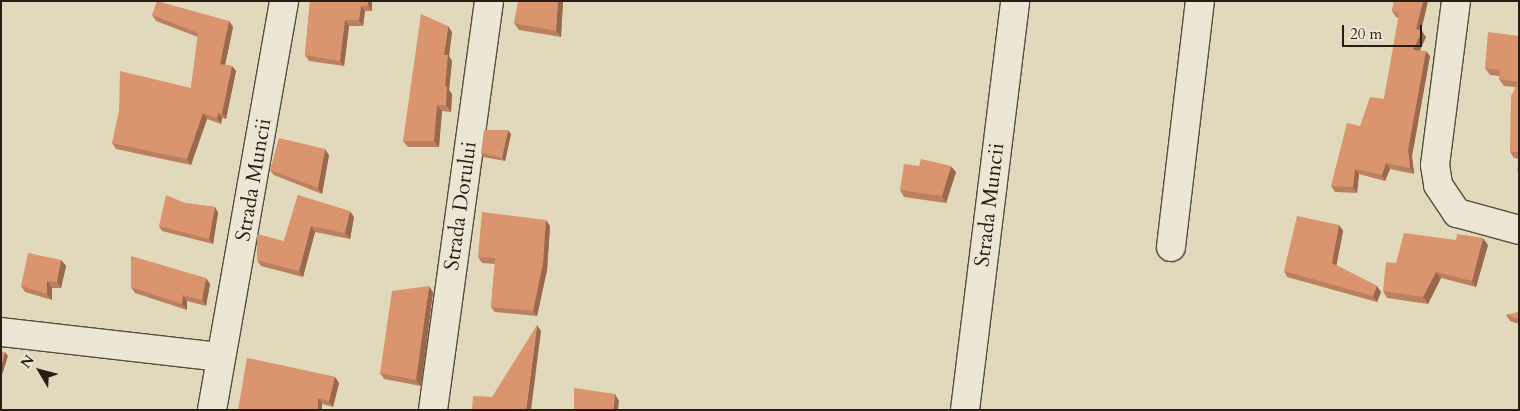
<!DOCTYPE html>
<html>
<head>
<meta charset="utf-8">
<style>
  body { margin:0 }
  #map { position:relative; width:1520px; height:411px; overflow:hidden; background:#e2d9bd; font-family:Cardo,serif }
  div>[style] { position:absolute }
  .roads { filter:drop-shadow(1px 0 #564c3e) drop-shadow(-1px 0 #564c3e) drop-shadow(0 1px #564c3e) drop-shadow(0 -1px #564c3e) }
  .street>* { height:28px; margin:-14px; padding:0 14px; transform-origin:14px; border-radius:14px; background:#ece6d4 }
  .wall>* { inset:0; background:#bb805f }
  .shaded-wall>* { inset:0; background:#99684d }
  .building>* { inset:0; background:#da956e }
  span { translate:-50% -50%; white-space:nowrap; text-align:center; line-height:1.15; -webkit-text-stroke:5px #ece6d4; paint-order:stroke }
  .street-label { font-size:21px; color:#281d14 }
  .frame { position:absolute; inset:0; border:2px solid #281d14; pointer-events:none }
  .north { position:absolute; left:15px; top:346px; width:50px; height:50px; -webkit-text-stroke:4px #ece6d4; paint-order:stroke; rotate:307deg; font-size:14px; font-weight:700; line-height:20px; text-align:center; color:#281d14 }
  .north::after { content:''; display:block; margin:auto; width:18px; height:22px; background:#281d14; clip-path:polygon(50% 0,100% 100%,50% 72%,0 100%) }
  .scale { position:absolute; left:1342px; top:25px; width:80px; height:22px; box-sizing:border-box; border:2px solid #281d14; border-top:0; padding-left:6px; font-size:15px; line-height:18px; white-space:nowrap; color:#281d14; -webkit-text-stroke:4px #ece6d4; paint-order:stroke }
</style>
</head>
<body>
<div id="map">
  <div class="roads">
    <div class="street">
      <i style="left:1456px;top:1px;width:165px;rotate:97.3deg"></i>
      <i style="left:1435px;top:165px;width:20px;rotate:81deg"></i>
      <i style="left:1438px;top:185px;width:34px;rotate:56deg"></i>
      <i style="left:1457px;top:213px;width:64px;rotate:15.3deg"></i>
      <i style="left:1171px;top:247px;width:248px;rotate:-83.3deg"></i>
      <i style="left:1px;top:332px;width:221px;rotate:6.5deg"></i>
      <i style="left:212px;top:410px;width:415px;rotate:-80deg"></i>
      <i style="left:433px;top:410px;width:413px;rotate:-82.2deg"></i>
      <i style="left:965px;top:410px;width:412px;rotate:-83deg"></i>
    </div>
  </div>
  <div class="wall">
    <i style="clip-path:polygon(310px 1px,372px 1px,372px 11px,365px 11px,363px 26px,349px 26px,344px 66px,309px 61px,305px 55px)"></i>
    <i style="clip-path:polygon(563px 1px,561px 37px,519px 30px,514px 23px)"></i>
    <i style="clip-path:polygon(1394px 1px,1428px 1px,1421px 31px,1426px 37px,1420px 50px,1430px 56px,1412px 156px,1414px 174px,1390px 169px,1385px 181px,1359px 174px,1357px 193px,1335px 192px,1331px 186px,1360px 126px,1384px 99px,1399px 18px,1396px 17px,1392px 11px)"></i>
    <i style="clip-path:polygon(152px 15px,229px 21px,233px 27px,225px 65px,232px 66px,236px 71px,226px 119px,222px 118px,221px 124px,207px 119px,191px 165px,116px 149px,112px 143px,191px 88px,198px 37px,156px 21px)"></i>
    <i style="clip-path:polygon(452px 32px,449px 56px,452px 61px,449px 90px,452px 94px,451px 112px,442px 111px,439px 147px,408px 147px,403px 141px)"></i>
    <i style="clip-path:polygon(1519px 36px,1519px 159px,1514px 158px,1510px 152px,1515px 87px,1504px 86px,1499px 79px,1499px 76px,1490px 75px,1485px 68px)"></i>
    <i style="clip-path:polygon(511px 134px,505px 161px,483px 157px,481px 153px)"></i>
    <i style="clip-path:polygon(329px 155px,322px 194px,274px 175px,270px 170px)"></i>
    <i style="clip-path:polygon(956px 172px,946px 203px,904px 197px,900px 190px)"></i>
    <i style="clip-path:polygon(298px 195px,354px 217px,350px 239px,315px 232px,303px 277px,261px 266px,257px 260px,284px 241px)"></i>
    <i style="clip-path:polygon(185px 203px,215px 207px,218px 213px,213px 244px,162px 231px,159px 226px)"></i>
    <i style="clip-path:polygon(1339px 225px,1343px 231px,1336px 265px,1377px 286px,1381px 292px,1377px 302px,1287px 277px,1284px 271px)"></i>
    <i style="clip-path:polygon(550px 226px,547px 270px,537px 316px,495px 312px,491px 307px,495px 264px,482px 263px,478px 257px)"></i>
    <i style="clip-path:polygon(1488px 245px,1476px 287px,1441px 278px,1428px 304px,1387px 298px,1383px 291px,1396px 263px)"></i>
    <i style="clip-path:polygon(61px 260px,66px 266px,61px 288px,52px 288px,52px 300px,25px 292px,21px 286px)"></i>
    <i style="clip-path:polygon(210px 284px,206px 306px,187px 301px,187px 310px,135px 293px,131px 287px)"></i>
    <i style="clip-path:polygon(433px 292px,421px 386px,384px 379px,380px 373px)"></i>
    <i style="clip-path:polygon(1519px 312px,1519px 324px,1510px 321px,1506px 315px)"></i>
    <i style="clip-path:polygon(247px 358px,335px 377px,339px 383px,333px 407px,322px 404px)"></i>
  </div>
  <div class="shaded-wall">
    <i style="clip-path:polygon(368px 1px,372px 1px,372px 11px,368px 5px)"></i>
    <i style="clip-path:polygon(558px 1px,563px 1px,561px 37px,556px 31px)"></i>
    <i style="clip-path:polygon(1423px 1px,1428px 1px,1420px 35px,1416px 29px)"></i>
    <i style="clip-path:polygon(361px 6px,365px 11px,363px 26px,359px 20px)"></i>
    <i style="clip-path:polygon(345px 20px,349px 26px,344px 66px,340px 61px)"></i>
    <i style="clip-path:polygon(229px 21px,233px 27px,224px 70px,220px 64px)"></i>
    <i style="clip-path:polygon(448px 26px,452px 32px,449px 56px,452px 61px,449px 90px,452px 94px,451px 112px,446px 105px,444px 55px)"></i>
    <i style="clip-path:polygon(1422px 31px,1426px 37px,1417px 56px,1413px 50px)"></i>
    <i style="clip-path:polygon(1426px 51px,1430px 56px,1412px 156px,1414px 174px,1410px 168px,1408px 150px)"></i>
    <i style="clip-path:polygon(232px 66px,236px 71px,226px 119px,222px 113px)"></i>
    <i style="clip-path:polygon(437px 105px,442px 111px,439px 147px,434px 141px)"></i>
    <i style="clip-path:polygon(203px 113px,207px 119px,191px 165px,187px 159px)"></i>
    <i style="clip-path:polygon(218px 113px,222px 118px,221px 124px,217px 118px)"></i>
    <i style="clip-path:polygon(508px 130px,511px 134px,505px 161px,502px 158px)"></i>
    <i style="clip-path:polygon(325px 149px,329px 155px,322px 194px,318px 188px)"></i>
    <i style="clip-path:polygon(1386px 163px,1390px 169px,1385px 181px,1382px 175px)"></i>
    <i style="clip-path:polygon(951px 166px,956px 172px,946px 203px,942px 196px)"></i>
    <i style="clip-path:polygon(1355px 169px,1359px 174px,1357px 193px,1353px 187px)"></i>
    <i style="clip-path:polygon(215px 207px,218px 213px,213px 244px,209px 239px)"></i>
    <i style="clip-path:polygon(350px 211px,354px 217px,350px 239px,345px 233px)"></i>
    <i style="clip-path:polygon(546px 220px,550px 226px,547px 270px,537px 316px,533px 311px)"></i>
    <i style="clip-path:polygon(1339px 225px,1343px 231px,1336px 268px,1332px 263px)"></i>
    <i style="clip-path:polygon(311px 226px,315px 232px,303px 277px,299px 271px)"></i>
    <i style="clip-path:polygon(1483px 238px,1488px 245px,1476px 287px,1472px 281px)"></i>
    <i style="clip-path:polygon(61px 260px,66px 266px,61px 288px,57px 282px)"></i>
    <i style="clip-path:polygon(1436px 272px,1441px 278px,1428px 304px,1423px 297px)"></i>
    <i style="clip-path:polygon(206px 278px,210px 284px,206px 306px,202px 300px)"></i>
    <i style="clip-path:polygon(47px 281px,52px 288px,52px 300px,47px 294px)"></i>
    <i style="clip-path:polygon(429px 286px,433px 292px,421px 386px,416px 380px)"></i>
    <i style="clip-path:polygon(1377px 286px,1381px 292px,1377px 302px,1373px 296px)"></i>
    <i style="clip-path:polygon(183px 295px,187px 301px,187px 310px,182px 304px)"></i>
    <i style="clip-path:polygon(537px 325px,541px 331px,531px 410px,526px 410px)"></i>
    <i style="clip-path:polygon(5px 352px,8px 356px,1px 378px,1px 366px)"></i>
    <i style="clip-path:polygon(335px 377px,339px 383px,333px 407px,329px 401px)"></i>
    <i style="clip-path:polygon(615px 394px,619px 401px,618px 410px,613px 410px)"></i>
    <i style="clip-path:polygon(318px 398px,322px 404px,322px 410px,318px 410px)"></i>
  </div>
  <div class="building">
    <i style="clip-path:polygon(157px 1px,229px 21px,220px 64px,232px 66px,222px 113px,218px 113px,217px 118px,203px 113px,187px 159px,112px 143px,119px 111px,120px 71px,191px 88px,198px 33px,152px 15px)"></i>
    <i style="clip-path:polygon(310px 1px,368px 1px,368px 5px,361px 6px,359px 20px,345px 20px,340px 61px,305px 55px)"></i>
    <i style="clip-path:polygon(518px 1px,558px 1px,556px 31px,514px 23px)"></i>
    <i style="clip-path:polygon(1394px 1px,1423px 1px,1416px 29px,1422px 31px,1413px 50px,1426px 51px,1408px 150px,1410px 168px,1386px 163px,1382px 175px,1355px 169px,1353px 187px,1331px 186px,1347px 123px,1360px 126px,1370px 97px,1384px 99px,1399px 13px,1392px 11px)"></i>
    <i style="clip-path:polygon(421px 14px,448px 26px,444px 55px,448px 55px,445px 86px,447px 87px,446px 105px,437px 105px,434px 141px,403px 141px)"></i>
    <i style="clip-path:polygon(1488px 32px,1519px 36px,1519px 152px,1510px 152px,1511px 96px,1518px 82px,1499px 79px,1500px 70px,1485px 68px)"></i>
    <i style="clip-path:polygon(484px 130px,508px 130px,502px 158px,481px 153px)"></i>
    <i style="clip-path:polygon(279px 138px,325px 149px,318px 188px,270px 170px)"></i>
    <i style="clip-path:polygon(921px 159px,951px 166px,942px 196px,900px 190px,904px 164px,919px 166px)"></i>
    <i style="clip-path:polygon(1519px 159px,1519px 171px,1517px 171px)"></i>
    <i style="clip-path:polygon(166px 195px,185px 203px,215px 207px,209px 239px,159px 226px)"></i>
    <i style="clip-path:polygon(298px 195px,350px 211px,345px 233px,311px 226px,299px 271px,257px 260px,257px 234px,284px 241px)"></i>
    <i style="clip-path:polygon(482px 212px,546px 220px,543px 264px,533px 311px,491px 307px,495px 258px,478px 257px)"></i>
    <i style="clip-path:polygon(1297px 216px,1339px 225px,1332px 263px,1377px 286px,1373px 296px,1284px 271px)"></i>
    <i style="clip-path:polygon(1404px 233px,1456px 240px,1457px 234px,1483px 238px,1472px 281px,1436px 272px,1423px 297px,1383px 291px,1386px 262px,1396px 263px)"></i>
    <i style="clip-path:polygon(28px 253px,61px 260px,57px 282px,47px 281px,47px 294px,21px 286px)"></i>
    <i style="clip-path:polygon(131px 256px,206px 278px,202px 300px,183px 295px,182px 304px,131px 287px)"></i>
    <i style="clip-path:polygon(429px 286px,416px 380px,380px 373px,392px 291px)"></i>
    <i style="clip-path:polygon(1519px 312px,1519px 319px,1506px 315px)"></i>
    <i style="clip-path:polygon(537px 325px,526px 410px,472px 410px,473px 396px,492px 397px)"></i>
    <i style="clip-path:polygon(1px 352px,5px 352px,1px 366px)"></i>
    <i style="clip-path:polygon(247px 358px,335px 377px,329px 401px,318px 398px,318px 410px,238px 410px)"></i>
    <i style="clip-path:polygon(574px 388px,615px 394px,613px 410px,574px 410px)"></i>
  </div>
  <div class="street-label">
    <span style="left:254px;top:180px;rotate:-80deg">Strada Muncii</span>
    <span style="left:990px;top:205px;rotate:-83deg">Strada Muncii</span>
    <span style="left:461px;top:206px;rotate:-82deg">Strada Dorului</span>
  </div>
  <div class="frame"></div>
  <div class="north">N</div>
  <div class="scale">20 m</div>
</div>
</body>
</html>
